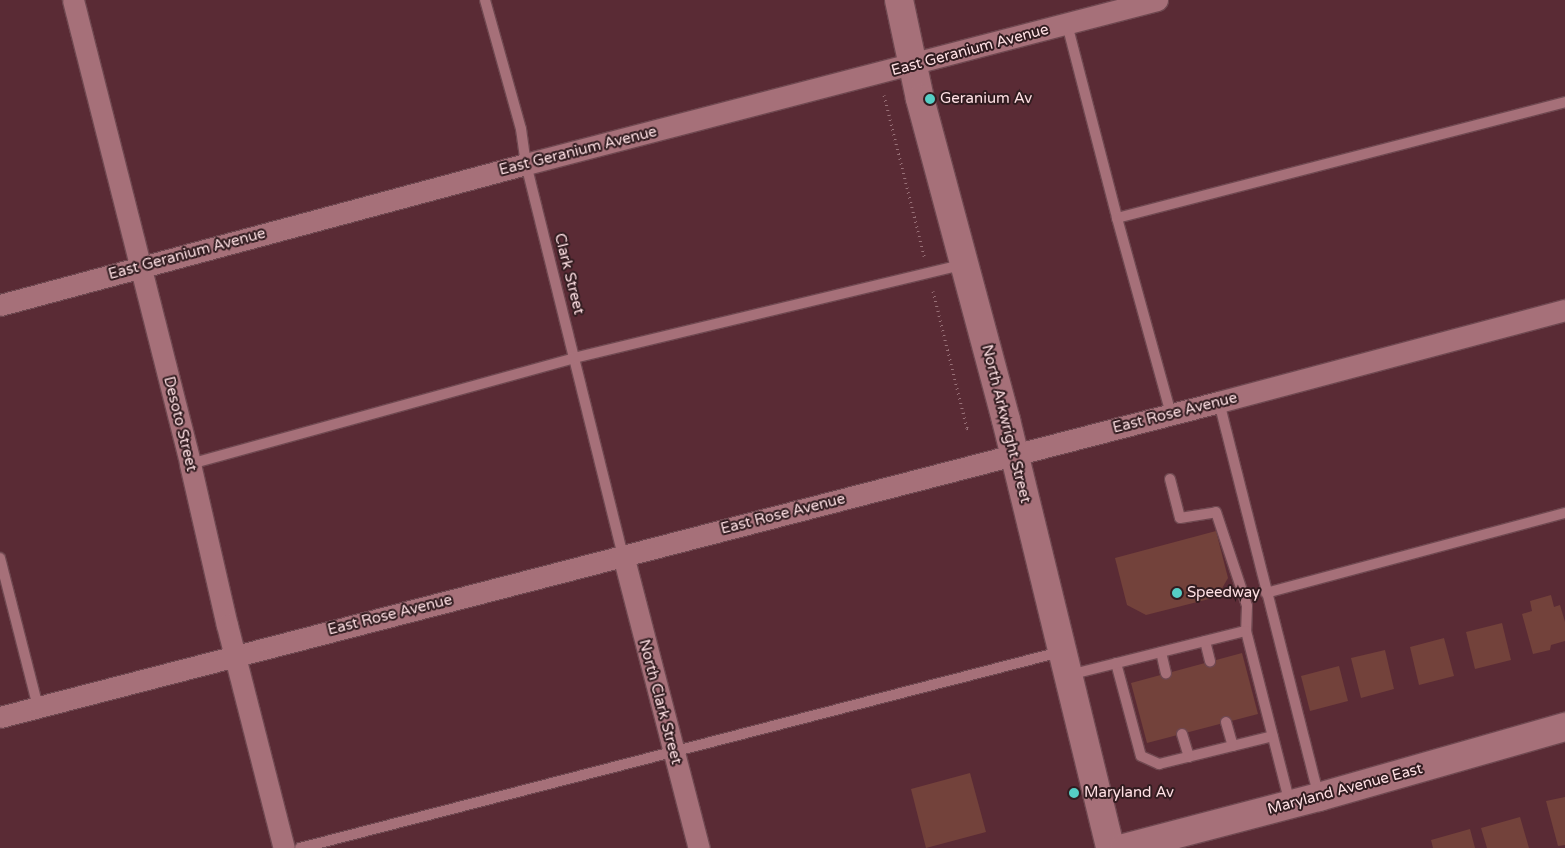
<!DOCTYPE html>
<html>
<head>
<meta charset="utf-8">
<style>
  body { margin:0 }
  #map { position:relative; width:1565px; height:848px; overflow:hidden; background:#5a2b35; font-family:"Varela Round",sans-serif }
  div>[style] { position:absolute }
  .building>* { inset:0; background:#73423b }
  .path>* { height:3px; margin-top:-1.5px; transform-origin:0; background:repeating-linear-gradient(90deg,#987077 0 1px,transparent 0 5px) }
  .roads { filter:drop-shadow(1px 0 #6f4850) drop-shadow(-1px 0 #6f4850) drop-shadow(0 1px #6f4850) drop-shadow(0 -1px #6f4850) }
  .lane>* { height:10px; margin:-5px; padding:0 5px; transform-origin:5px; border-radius:5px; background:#a67079 }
  .street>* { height:21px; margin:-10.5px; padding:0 10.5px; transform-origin:10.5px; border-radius:10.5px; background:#a67079 }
  .secondary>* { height:28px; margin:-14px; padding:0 14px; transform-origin:14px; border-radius:14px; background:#a67079 }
  .dots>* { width:14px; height:14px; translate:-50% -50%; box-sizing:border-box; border:2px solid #321c20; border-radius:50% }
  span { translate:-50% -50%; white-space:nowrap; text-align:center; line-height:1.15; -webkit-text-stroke:4px #321c20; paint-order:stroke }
  .street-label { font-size:15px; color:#ffe0e4 }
  .poi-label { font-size:15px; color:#ffe0e4 }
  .left { translate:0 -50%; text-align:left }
</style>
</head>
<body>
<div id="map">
  <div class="building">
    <i style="clip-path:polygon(1216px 531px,1228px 578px,1217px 597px,1146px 615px,1127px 605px,1115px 558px)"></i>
    <i style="clip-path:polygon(1551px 595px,1554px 607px,1560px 605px,1565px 622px,1565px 641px,1551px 645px,1550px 650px,1533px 654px,1522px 614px,1532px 611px,1530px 601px)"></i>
    <i style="clip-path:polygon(1502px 623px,1511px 660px,1475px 669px,1466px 632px)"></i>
    <i style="clip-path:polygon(1444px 638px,1454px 676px,1419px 685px,1410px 647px)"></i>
    <i style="clip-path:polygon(1385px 650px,1394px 689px,1361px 698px,1351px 658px)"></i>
    <i style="clip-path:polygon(1242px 653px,1258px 714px,1147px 743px,1131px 683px)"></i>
    <i style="clip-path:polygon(1339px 666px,1348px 701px,1310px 711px,1301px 676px)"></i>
    <i style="clip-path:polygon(970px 773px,986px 832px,926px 848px,911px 789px)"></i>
    <i style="clip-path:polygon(1565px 797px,1565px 845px,1558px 846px,1546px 801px)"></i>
    <i style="clip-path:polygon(1520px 817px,1529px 848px,1487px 848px,1481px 828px)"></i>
    <i style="clip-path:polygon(1470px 829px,1475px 848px,1433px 848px,1431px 840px)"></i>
  </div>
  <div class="path">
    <i style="left:884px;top:95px;width:166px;rotate:76deg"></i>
    <i style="left:933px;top:291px;width:141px;rotate:76.1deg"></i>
    <i style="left:967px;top:428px;width:4px;rotate:34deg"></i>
  </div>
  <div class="roads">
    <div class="lane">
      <i style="left:485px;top:0;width:134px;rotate:74.4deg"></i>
      <i style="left:521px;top:129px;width:35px;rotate:82deg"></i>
      <i style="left:526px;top:164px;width:403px;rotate:76.1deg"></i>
      <i style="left:1067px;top:24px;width:200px;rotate:75.5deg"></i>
      <i style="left:1117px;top:218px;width:203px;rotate:74.6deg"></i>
      <i style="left:1117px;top:218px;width:463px;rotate:-14.5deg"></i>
      <i style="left:1219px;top:402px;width:406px;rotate:75.8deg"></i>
      <i style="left:190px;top:464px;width:398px;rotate:-15.4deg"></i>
      <i style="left:574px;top:358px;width:399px;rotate:-13.5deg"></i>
      <i style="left:1170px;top:479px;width:40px;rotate:75.6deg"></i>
      <i style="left:1180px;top:518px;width:36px;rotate:-9deg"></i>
      <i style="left:1216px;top:512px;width:99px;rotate:71.7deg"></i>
      <i style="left:1247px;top:606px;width:25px;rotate:92deg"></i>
      <i style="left:0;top:558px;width:154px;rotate:75.7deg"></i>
      <i style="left:1266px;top:593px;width:310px;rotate:-15deg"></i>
      <i style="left:1205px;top:641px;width:21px;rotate:76deg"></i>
      <i style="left:1161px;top:652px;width:22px;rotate:77deg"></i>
      <i style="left:1116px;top:663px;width:96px;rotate:75deg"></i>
      <i style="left:1141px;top:756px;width:20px;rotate:24deg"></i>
      <i style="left:1159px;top:764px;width:117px;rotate:-13.8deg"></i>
      <i style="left:1069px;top:675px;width:182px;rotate:-14deg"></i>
      <i style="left:1246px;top:631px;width:178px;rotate:75.7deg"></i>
      <i style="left:1226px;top:722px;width:25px;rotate:74deg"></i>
      <i style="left:1182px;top:734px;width:24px;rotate:73deg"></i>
      <i style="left:300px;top:848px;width:785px;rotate:-14.46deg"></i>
    </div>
    <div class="street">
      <i style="left:73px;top:0;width:479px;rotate:75.8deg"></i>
      <i style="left:190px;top:464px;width:165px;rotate:77.1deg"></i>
      <i style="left:227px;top:625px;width:230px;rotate:75.7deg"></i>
      <i style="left:0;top:305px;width:545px;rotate:-15.01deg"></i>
      <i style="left:526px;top:164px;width:652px;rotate:-14.57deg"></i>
      <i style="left:623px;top:555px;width:303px;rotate:75.5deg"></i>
      <i style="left:0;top:717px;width:1259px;rotate:-14.49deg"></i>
      <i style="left:1219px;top:402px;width:358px;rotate:-14.9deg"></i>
    </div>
    <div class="secondary">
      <i style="left:899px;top:0;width:101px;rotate:78deg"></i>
      <i style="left:920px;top:99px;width:332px;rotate:75deg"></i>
      <i style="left:1006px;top:420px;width:440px;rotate:76.3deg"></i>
      <i style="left:1124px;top:848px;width:202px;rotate:-14.7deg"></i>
      <i style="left:1319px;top:797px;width:256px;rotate:-15.9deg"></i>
    </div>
  </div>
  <div class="dots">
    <i style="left:930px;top:99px;background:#55cec5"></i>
    <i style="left:1177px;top:593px;background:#55cec5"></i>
    <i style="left:1074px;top:793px;background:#55cec5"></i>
  </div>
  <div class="street-label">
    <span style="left:970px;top:50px;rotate:-15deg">East Geranium Avenue</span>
    <span style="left:578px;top:151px;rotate:-14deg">East Geranium Avenue</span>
    <span style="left:187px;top:254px;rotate:-15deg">East Geranium Avenue</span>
    <span style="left:569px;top:274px;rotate:76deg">Clark Street</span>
    <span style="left:1175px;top:413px;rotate:-14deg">East Rose Avenue</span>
    <span style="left:180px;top:424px;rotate:76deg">Desoto Street</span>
    <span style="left:1006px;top:424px;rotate:76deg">North Arkwright Street</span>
    <span style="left:783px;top:514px;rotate:-14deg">East Rose Avenue</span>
    <span style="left:390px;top:615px;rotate:-14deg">East Rose Avenue</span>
    <span style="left:660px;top:702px;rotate:75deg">North Clark Street</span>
    <span style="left:1345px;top:789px;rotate:-15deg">Maryland Avenue East</span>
  </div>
  <div class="poi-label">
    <span class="left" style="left:940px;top:99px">Geranium Av</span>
    <span class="left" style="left:1187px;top:593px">Speedway</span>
    <span class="left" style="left:1084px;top:793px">Maryland Av</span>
  </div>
</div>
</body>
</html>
